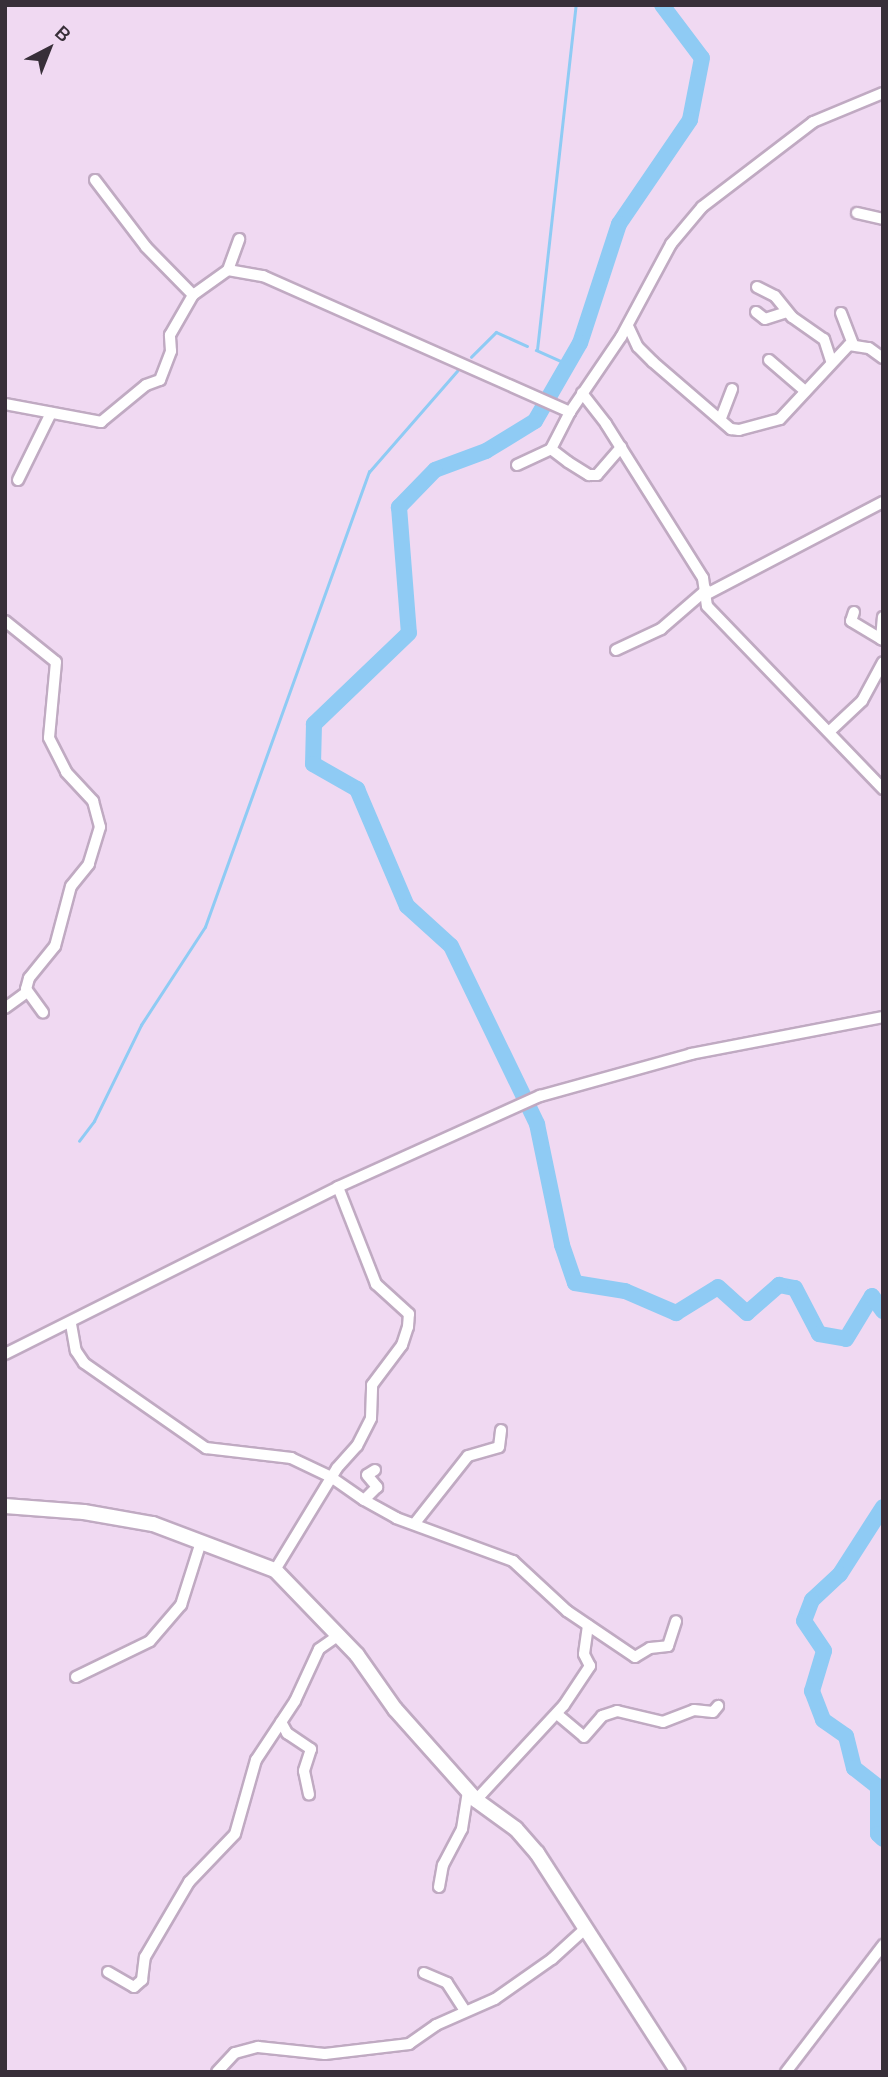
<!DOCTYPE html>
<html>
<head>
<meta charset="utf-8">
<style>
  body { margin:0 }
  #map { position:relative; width:888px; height:2077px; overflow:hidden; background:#f0d9f2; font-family:Mulish,sans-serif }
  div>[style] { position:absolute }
  .stream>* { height:2.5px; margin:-1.25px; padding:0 1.25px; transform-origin:1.25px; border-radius:1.25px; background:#8fcbf4 }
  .river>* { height:16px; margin:-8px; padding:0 8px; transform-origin:8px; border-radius:8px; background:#8fcbf4 }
  .roads { filter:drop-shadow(2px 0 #c0aac2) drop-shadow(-2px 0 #c0aac2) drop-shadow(0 2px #c0aac2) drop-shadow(0 -2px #c0aac2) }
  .street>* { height:10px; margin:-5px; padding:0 5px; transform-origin:5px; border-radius:5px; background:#fff }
  .secondary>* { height:14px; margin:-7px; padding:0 7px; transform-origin:7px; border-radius:7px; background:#fff }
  span { translate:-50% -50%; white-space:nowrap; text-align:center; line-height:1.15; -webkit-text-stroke:5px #f0d9f2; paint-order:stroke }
  .frame { position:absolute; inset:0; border:7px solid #382f39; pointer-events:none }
  .north { position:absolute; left:14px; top:14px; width:70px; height:70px; -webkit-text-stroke:5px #f0d9f2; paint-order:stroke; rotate:42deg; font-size:19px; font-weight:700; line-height:28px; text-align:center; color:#382f39 }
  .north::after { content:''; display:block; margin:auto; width:24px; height:32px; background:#382f39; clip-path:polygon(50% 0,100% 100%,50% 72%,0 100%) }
</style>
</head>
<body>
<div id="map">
  <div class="stream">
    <i style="left:536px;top:350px;width:35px;rotate:24deg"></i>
    <i style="left:537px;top:350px;width:347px;rotate:-83.6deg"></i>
    <i style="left:471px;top:357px;width:35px;rotate:-45deg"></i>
    <i style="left:496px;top:332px;width:34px;rotate:24deg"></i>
    <i style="left:79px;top:1141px;width:25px;rotate:-53deg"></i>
    <i style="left:94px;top:1121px;width:107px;rotate:-63.9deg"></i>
    <i style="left:141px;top:1025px;width:117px;rotate:-56.9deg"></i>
    <i style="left:205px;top:927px;width:484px;rotate:-70.2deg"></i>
    <i style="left:369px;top:472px;width:134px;rotate:-48.9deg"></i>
  </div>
  <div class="river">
    <i style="left:662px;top:5px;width:66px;rotate:53deg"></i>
    <i style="left:702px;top:58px;width:63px;rotate:101deg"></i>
    <i style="left:690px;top:120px;width:126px;rotate:124.3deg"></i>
    <i style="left:619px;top:224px;width:125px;rotate:108.1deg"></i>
    <i style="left:580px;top:343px;width:90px;rotate:120deg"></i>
    <i style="left:535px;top:421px;width:57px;rotate:148.5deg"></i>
    <i style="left:486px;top:451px;width:54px;rotate:159.6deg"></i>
    <i style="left:435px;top:470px;width:52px;rotate:134.2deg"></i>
    <i style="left:399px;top:507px;width:126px;rotate:85.5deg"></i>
    <i style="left:409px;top:633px;width:132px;rotate:136.2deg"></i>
    <i style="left:314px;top:724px;width:40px;rotate:91.4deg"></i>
    <i style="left:313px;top:764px;width:51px;rotate:29.6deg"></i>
    <i style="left:357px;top:789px;width:127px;rotate:66.9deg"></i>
    <i style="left:407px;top:906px;width:59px;rotate:42.3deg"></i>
    <i style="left:451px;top:946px;width:198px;rotate:64.2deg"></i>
    <i style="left:537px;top:1124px;width:124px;rotate:78.3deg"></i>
    <i style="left:562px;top:1245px;width:40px;rotate:71.1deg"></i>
    <i style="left:575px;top:1283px;width:51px;rotate:9.1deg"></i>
    <i style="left:625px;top:1291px;width:56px;rotate:23.3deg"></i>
    <i style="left:676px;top:1313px;width:49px;rotate:-31.8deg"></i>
    <i style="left:718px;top:1287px;width:39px;rotate:42deg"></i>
    <i style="left:747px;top:1313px;width:43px;rotate:-41.2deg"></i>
    <i style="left:779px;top:1285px;width:16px;rotate:11deg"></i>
    <i style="left:795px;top:1288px;width:52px;rotate:62.4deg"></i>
    <i style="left:819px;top:1334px;width:27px;rotate:10deg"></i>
    <i style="left:846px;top:1339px;width:50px;rotate:-58.8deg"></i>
    <i style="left:872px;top:1296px;width:19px;rotate:54deg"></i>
    <i style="left:883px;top:1507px;width:80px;rotate:122.7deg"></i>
    <i style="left:840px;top:1574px;width:38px;rotate:137deg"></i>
    <i style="left:812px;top:1600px;width:22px;rotate:111deg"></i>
    <i style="left:804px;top:1621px;width:36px;rotate:56deg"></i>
    <i style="left:824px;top:1651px;width:42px;rotate:106.7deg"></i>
    <i style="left:812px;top:1691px;width:31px;rotate:69deg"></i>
    <i style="left:823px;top:1720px;width:28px;rotate:35deg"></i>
    <i style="left:846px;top:1736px;width:33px;rotate:76deg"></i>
    <i style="left:854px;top:1768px;width:31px;rotate:38deg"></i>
    <i style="left:878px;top:1787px;width:47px;rotate:90deg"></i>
    <i style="left:878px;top:1834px;width:7px;rotate:45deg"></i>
  </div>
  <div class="roads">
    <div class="street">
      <i style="left:95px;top:180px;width:84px;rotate:52.7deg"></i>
      <i style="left:146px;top:247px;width:67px;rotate:45.6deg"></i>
      <i style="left:857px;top:213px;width:27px;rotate:13deg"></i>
      <i style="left:228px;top:270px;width:33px;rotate:-70deg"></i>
      <i style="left:757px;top:287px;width:20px;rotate:27deg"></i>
      <i style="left:775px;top:296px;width:27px;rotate:51deg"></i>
      <i style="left:792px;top:317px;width:39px;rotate:35deg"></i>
      <i style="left:824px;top:339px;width:23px;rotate:72deg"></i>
      <i style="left:756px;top:312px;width:11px;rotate:38deg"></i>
      <i style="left:765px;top:319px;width:23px;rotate:-18deg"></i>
      <i style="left:841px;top:313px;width:33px;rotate:69deg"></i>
      <i style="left:628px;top:326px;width:23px;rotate:65deg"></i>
      <i style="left:638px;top:347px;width:21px;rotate:45deg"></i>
      <i style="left:653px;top:362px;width:103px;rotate:40.7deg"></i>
      <i style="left:731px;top:429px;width:8px;rotate:7deg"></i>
      <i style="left:739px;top:430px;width:42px;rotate:-15deg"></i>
      <i style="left:780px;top:419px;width:101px;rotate:-47deg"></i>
      <i style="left:849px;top:345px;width:20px;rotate:9deg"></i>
      <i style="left:869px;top:348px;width:17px;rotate:36deg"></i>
      <i style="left:769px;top:360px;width:48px;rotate:40.7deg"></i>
      <i style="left:582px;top:393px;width:39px;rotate:52deg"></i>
      <i style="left:606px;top:424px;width:182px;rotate:57.8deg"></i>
      <i style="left:703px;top:578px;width:28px;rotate:82deg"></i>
      <i style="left:707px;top:606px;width:254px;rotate:46.1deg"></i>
      <i style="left:5px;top:404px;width:98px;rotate:10.6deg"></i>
      <i style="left:101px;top:422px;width:58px;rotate:-39.4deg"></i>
      <i style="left:146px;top:385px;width:15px;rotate:-20deg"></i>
      <i style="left:160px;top:380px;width:31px;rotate:-69deg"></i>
      <i style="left:171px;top:351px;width:16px;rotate:-94deg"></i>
      <i style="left:170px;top:335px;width:46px;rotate:-60.1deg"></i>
      <i style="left:193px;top:295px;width:43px;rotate:-35.5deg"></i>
      <i style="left:228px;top:270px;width:36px;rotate:10deg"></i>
      <i style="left:263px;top:276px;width:336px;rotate:23.9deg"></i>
      <i style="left:570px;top:412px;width:91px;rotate:-55.8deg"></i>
      <i style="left:621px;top:337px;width:106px;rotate:-61.7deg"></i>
      <i style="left:671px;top:244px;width:48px;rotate:-50deg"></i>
      <i style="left:702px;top:207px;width:140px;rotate:-37.4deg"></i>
      <i style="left:813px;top:122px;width:76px;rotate:-22.5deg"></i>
      <i style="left:570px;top:412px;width:42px;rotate:117.2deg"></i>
      <i style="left:551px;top:449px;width:21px;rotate:37deg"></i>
      <i style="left:568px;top:462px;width:25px;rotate:32deg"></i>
      <i style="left:589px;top:475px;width:8px"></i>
      <i style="left:597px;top:475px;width:37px;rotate:-49deg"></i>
      <i style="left:721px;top:418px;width:31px;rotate:-69deg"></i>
      <i style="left:517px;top:465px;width:38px;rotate:-25deg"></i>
      <i style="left:18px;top:480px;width:75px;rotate:-63.8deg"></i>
      <i style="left:707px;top:594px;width:199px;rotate:-27.6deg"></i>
      <i style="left:854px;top:612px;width:9px;rotate:108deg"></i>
      <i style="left:851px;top:621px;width:37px;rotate:31deg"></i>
      <i style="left:5px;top:621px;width:65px;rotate:38.8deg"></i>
      <i style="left:56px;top:662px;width:76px;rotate:95.3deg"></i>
      <i style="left:49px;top:738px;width:38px;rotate:63deg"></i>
      <i style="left:66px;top:772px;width:40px;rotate:47deg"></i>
      <i style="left:93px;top:801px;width:27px;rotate:75deg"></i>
      <i style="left:100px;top:827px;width:39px;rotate:107deg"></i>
      <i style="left:89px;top:864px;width:28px;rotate:129deg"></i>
      <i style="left:71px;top:886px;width:62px;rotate:104.9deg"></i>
      <i style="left:55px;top:946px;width:41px;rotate:129.1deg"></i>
      <i style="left:29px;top:978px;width:11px;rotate:105deg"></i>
      <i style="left:26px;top:989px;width:29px;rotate:54deg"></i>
      <i style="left:881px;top:639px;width:22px;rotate:-85deg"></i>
      <i style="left:616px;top:650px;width:50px;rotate:-25deg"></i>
      <i style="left:661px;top:629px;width:60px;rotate:-40.9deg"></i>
      <i style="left:830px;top:731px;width:44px;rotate:-43.2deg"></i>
      <i style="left:862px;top:701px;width:44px;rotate:-61.7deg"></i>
      <i style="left:5px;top:1008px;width:27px;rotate:-36deg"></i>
      <i style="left:71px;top:1324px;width:27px;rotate:80deg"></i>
      <i style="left:76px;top:1351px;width:14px;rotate:56deg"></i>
      <i style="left:84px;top:1363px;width:149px;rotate:34.9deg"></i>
      <i style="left:206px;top:1448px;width:86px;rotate:6.7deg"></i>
      <i style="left:291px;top:1458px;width:44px;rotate:25.4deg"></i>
      <i style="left:331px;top:1477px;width:40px;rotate:34.9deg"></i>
      <i style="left:5px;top:1354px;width:373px;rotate:-26.6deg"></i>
      <i style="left:338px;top:1187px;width:222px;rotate:-24.3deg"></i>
      <i style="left:540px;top:1096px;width:157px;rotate:-15.5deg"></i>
      <i style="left:691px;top:1054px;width:196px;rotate:-10.9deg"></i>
      <i style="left:375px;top:1470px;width:9px;rotate:148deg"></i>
      <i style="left:367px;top:1475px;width:16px;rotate:50deg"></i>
      <i style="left:377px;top:1487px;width:18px;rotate:135deg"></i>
      <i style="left:364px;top:1500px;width:37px;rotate:29deg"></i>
      <i style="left:396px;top:1518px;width:125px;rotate:20.2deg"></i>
      <i style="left:513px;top:1561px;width:74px;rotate:42.8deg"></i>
      <i style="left:567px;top:1611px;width:82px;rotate:34.1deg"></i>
      <i style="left:635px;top:1657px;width:17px;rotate:-31deg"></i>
      <i style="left:650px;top:1648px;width:18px;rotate:-6deg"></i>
      <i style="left:668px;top:1646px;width:26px;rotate:-72deg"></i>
      <i style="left:415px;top:1523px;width:85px;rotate:-51.7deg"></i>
      <i style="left:468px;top:1456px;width:32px;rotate:-16deg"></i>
      <i style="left:499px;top:1447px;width:17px;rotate:-83deg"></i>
      <i style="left:275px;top:1570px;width:119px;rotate:-58.7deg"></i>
      <i style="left:337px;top:1468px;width:30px;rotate:-48deg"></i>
      <i style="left:357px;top:1446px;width:31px;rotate:-63deg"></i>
      <i style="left:371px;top:1418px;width:33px;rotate:-88deg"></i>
      <i style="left:372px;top:1385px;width:50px;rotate:-53.1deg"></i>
      <i style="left:402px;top:1345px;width:19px;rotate:-72deg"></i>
      <i style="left:408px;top:1327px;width:13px;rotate:-86deg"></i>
      <i style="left:409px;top:1314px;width:45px;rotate:-137.7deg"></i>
      <i style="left:376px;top:1284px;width:104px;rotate:-111.4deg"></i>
      <i style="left:76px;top:1677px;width:82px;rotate:-25.9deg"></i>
      <i style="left:150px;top:1641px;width:48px;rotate:-49.3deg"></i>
      <i style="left:181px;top:1605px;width:66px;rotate:-72.4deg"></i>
      <i style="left:557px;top:1714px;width:35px;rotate:40deg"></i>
      <i style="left:584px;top:1737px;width:28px;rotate:-49deg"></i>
      <i style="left:602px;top:1716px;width:16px;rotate:-18deg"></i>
      <i style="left:617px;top:1711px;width:47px;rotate:13.4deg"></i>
      <i style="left:663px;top:1722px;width:33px;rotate:-21deg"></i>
      <i style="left:694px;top:1710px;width:19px;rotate:6deg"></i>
      <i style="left:713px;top:1712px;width:8px;rotate:-50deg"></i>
      <i style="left:281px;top:1722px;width:13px;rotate:61deg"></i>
      <i style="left:287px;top:1733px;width:29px;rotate:34deg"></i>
      <i style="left:311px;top:1749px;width:23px;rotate:108deg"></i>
      <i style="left:304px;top:1771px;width:24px;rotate:78deg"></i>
      <i style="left:476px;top:1800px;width:129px;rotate:-47.2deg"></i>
      <i style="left:564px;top:1705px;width:47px;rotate:-56.3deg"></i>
      <i style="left:590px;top:1666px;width:13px;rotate:-117deg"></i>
      <i style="left:584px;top:1654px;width:29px;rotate:-82deg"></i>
      <i style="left:439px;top:1887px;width:22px;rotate:-80deg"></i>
      <i style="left:443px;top:1865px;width:41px;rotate:-62.2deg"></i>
      <i style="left:462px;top:1829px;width:38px;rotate:-81deg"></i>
      <i style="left:108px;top:1972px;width:30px;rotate:30deg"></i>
      <i style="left:134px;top:1987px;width:11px;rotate:-41deg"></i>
      <i style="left:142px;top:1980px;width:23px;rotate:-83deg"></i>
      <i style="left:145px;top:1957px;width:87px;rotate:-59.6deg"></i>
      <i style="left:189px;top:1882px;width:66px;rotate:-46.2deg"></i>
      <i style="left:235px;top:1834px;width:77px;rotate:-74.2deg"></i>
      <i style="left:256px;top:1760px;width:71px;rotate:-56.5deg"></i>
      <i style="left:295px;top:1701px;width:57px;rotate:-65.2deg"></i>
      <i style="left:319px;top:1649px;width:24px;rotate:-35deg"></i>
      <i style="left:424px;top:1973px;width:25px;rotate:23deg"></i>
      <i style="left:447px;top:1983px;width:33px;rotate:57deg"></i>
      <i style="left:217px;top:2072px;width:26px;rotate:-47deg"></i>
      <i style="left:235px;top:2053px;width:24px;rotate:-15deg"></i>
      <i style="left:258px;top:2047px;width:67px;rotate:6deg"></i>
      <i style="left:325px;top:2054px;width:85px;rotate:-6.8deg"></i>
      <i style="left:409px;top:2044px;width:33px;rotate:-35deg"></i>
      <i style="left:436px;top:2025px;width:64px;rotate:-23.8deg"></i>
      <i style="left:495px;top:1999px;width:70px;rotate:-35.1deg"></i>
      <i style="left:552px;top:1959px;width:46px;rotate:-42.4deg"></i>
      <i style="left:786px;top:2072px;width:160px;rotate:-52.6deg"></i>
    </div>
    <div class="secondary">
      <i style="left:5px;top:1506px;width:79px;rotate:4.3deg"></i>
      <i style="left:84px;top:1512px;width:70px;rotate:9.9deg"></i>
      <i style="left:153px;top:1524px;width:130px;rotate:20.7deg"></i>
      <i style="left:275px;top:1570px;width:118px;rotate:46deg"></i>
      <i style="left:357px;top:1655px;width:66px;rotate:54.9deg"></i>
      <i style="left:395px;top:1709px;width:122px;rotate:48.3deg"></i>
      <i style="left:476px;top:1800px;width:49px;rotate:35.9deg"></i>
      <i style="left:516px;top:1829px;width:32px;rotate:49deg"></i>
      <i style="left:537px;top:1853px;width:260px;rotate:57.2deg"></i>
    </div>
  </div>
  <div class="frame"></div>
  <div class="north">B</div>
</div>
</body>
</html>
